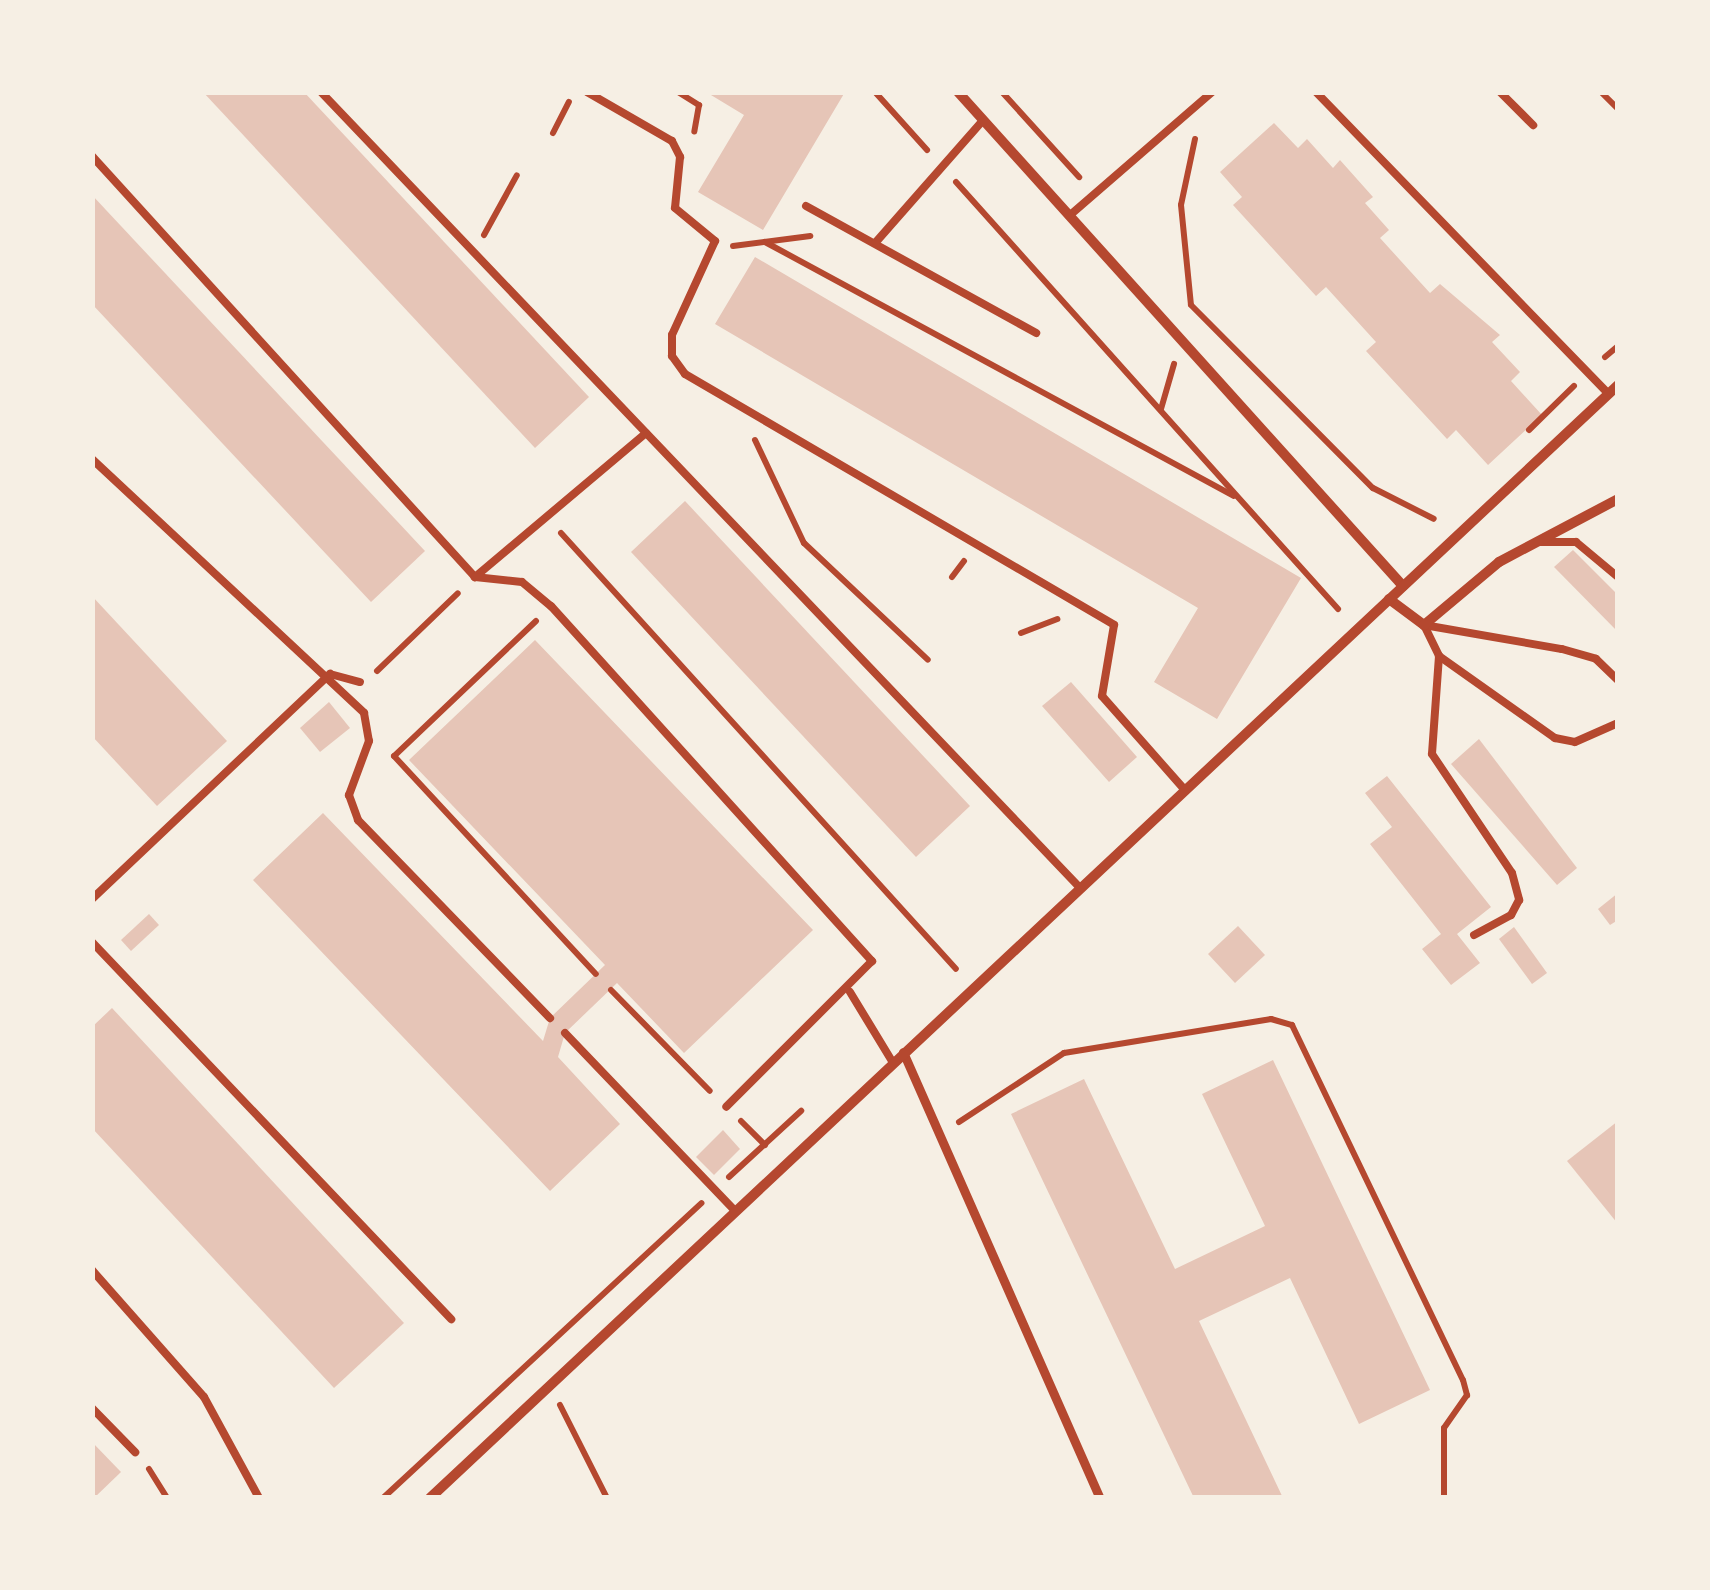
<!DOCTYPE html>
<html>
<head>
<meta charset="utf-8">
<style>
  body { margin:0 }
  #map { position:relative; width:1710px; height:1590px; overflow:hidden; background:#f6efe4; font-family:Arial,sans-serif }
  div>[style] { position:absolute }
  .building>* { inset:0; background:#e6c5b7 }
  .path>* { height:6px; margin:-3px; padding:0 3px; transform-origin:3px; border-radius:3px; background:#b5482f }
  .service>* { height:8px; margin:-4px; padding:0 4px; transform-origin:4px; border-radius:4px; background:#b5482f }
  .pedestrian>* { height:9px; margin:-4.5px; padding:0 4.5px; transform-origin:4.5px; border-radius:4.5px; background:#b5482f }
  .minor>* { height:10px; margin:-5px; padding:0 5px; transform-origin:5px; border-radius:5px; background:#b5482f }
  span { translate:-50% -50%; white-space:nowrap; text-align:center; line-height:1.15; -webkit-text-stroke:8px #f6efe4; paint-order:stroke }
  .frame { position:absolute; inset:0; border:95px solid #f6efe4; pointer-events:none }
</style>
</head>
<body>
<div id="map">
  <div class="building">
    <i style="clip-path:polygon(203px 92px,304px 92px,589px 397px,535px 448px)"></i>
    <i style="clip-path:polygon(706px 92px,845px 92px,763px 230px,698px 192px,744px 115px)"></i>
    <i style="clip-path:polygon(1274px 123px,1298px 148px,1307px 139px,1333px 168px,1340px 160px,1373px 197px,1365px 203px,1389px 230px,1380px 238px,1430px 293px,1440px 284px,1500px 335px,1492px 342px,1520px 372px,1511px 381px,1542px 415px,1488px 465px,1456px 430px,1447px 439px,1366px 351px,1376px 342px,1326px 287px,1316px 296px,1233px 205px,1242px 197px,1220px 172px)"></i>
    <i style="clip-path:polygon(92px 195px,425px 551px,371px 602px,92px 304px)"></i>
    <i style="clip-path:polygon(755px 257px,1301px 578px,1217px 719px,1154px 682px,1198px 608px,715px 324px)"></i>
    <i style="clip-path:polygon(685px 501px,970px 806px,916px 857px,631px 552px)"></i>
    <i style="clip-path:polygon(1573px 550px,1618px 595px,1618px 632px,1554px 567px)"></i>
    <i style="clip-path:polygon(92px 596px,227px 741px,157px 806px,92px 736px)"></i>
    <i style="clip-path:polygon(535px 640px,813px 930px,684px 1053px,617px 983px,565px 1033px,558px 1057px,620px 1124px,550px 1191px,253px 880px,323px 813px,543px 1041px,550px 1018px,605px 965px,409px 760px)"></i>
    <i style="clip-path:polygon(1071px 682px,1137px 757px,1109px 782px,1042px 706px)"></i>
    <i style="clip-path:polygon(329px 702px,350px 728px,320px 752px,300px 728px)"></i>
    <i style="clip-path:polygon(1479px 739px,1577px 868px,1557px 885px,1451px 764px)"></i>
    <i style="clip-path:polygon(1387px 776px,1491px 907px,1457px 934px,1480px 963px,1451px 985px,1422px 949px,1441px 934px,1370px 844px,1392px 827px,1365px 793px)"></i>
    <i style="clip-path:polygon(1618px 893px,1618px 920px,1610px 925px,1598px 909px)"></i>
    <i style="clip-path:polygon(149px 914px,159px 925px,131px 951px,121px 940px)"></i>
    <i style="clip-path:polygon(1238px 926px,1265px 955px,1235px 983px,1208px 954px)"></i>
    <i style="clip-path:polygon(1514px 927px,1547px 973px,1532px 984px,1499px 939px)"></i>
    <i style="clip-path:polygon(112px 1008px,404px 1323px,334px 1388px,92px 1128px,92px 1027px)"></i>
    <i style="clip-path:polygon(1273px 1060px,1430px 1390px,1359px 1424px,1290px 1278px,1199px 1321px,1283px 1498px,1194px 1498px,1011px 1114px,1084px 1079px,1175px 1269px,1265px 1226px,1202px 1094px)"></i>
    <i style="clip-path:polygon(1618px 1121px,1618px 1224px,1567px 1161px)"></i>
    <i style="clip-path:polygon(723px 1130px,740px 1149px,714px 1175px,696px 1157px)"></i>
    <i style="clip-path:polygon(92px 1442px,121px 1472px,94px 1498px,92px 1498px)"></i>
  </div>
  <div class="path">
    <i style="left:678px;top:92px;width:25px;rotate:32deg"></i>
    <i style="left:699px;top:105px;width:27px;rotate:100deg"></i>
    <i style="left:875px;top:92px;width:78px;rotate:48.1deg"></i>
    <i style="left:1002px;top:92px;width:115px;rotate:47.8deg"></i>
    <i style="left:1601px;top:92px;width:24px;rotate:45deg"></i>
    <i style="left:553px;top:133px;width:35px;rotate:-63deg"></i>
    <i style="left:1195px;top:139px;width:67px;rotate:102deg"></i>
    <i style="left:1181px;top:205px;width:100px;rotate:84.3deg"></i>
    <i style="left:1191px;top:305px;width:258px;rotate:45.2deg"></i>
    <i style="left:1373px;top:488px;width:68px;rotate:26.9deg"></i>
    <i style="left:956px;top:182px;width:573px;rotate:48.18deg"></i>
    <i style="left:484px;top:235px;width:68px;rotate:-61.2deg"></i>
    <i style="left:765px;top:242px;width:533px;rotate:28.44deg"></i>
    <i style="left:733px;top:246px;width:78px;rotate:-7.4deg"></i>
    <i style="left:1605px;top:357px;width:17px;rotate:-40deg"></i>
    <i style="left:1161px;top:409px;width:47px;rotate:-73.9deg"></i>
    <i style="left:1529px;top:430px;width:63px;rotate:-44.4deg"></i>
    <i style="left:755px;top:440px;width:114px;rotate:64.6deg"></i>
    <i style="left:804px;top:543px;width:170px;rotate:43.3deg"></i>
    <i style="left:561px;top:533px;width:588px;rotate:47.82deg"></i>
    <i style="left:952px;top:577px;width:20px;rotate:-53deg"></i>
    <i style="left:536px;top:621px;width:196px;rotate:136.4deg"></i>
    <i style="left:394px;top:756px;width:297px;rotate:47.2deg"></i>
    <i style="left:1021px;top:633px;width:39px;rotate:-21deg"></i>
    <i style="left:377px;top:671px;width:112px;rotate:-43.9deg"></i>
    <i style="left:611px;top:990px;width:141px;rotate:45.6deg"></i>
    <i style="left:741px;top:1121px;width:34px;rotate:45deg"></i>
    <i style="left:959px;top:1122px;width:126px;rotate:-33.3deg"></i>
    <i style="left:1064px;top:1053px;width:210px;rotate:-9.3deg"></i>
    <i style="left:1271px;top:1019px;width:22px;rotate:16deg"></i>
    <i style="left:1292px;top:1025px;width:394px;rotate:64.3deg"></i>
    <i style="left:1463px;top:1380px;width:16px;rotate:75deg"></i>
    <i style="left:1467px;top:1395px;width:40px;rotate:124.9deg"></i>
    <i style="left:1444px;top:1428px;width:70px;rotate:90deg"></i>
    <i style="left:729px;top:1177px;width:98px;rotate:-42.5deg"></i>
    <i style="left:560px;top:1405px;width:104px;rotate:63.2deg"></i>
    <i style="left:149px;top:1469px;width:34px;rotate:58deg"></i>
    <i style="left:383px;top:1498px;width:434px;rotate:-42.8deg"></i>
  </div>
  <div class="service">
    <i style="left:321px;top:92px;width:1100px;rotate:46.36deg"></i>
    <i style="left:587px;top:92px;width:98px;rotate:30deg"></i>
    <i style="left:672px;top:141px;width:18px;rotate:63deg"></i>
    <i style="left:680px;top:157px;width:51px;rotate:95.6deg"></i>
    <i style="left:675px;top:208px;width:52px;rotate:39.5deg"></i>
    <i style="left:715px;top:241px;width:103px;rotate:114.6deg"></i>
    <i style="left:672px;top:335px;width:21px;rotate:90deg"></i>
    <i style="left:672px;top:356px;width:22px;rotate:54deg"></i>
    <i style="left:685px;top:374px;width:497px;rotate:30.3deg"></i>
    <i style="left:1114px;top:625px;width:72px;rotate:99.6deg"></i>
    <i style="left:1102px;top:696px;width:125px;rotate:48.6deg"></i>
    <i style="left:1316px;top:92px;width:419px;rotate:45.9deg"></i>
    <i style="left:1500px;top:92px;width:47px;rotate:45deg"></i>
    <i style="left:92px;top:156px;width:569px;rotate:47.71deg"></i>
    <i style="left:806px;top:206px;width:263px;rotate:28.9deg"></i>
    <i style="left:1069px;top:216px;width:189px;rotate:-40.9deg"></i>
    <i style="left:876px;top:242px;width:162px;rotate:-48.7deg"></i>
    <i style="left:646px;top:433px;width:224px;rotate:139.9deg"></i>
    <i style="left:475px;top:577px;width:47px;rotate:6.1deg"></i>
    <i style="left:522px;top:582px;width:38px;rotate:40deg"></i>
    <i style="left:551px;top:606px;width:479px;rotate:47.9deg"></i>
    <i style="left:872px;top:961px;width:206px;rotate:135deg"></i>
    <i style="left:92px;top:459px;width:372px;rotate:43deg"></i>
    <i style="left:364px;top:713px;width:28px;rotate:80deg"></i>
    <i style="left:369px;top:741px;width:58px;rotate:110.3deg"></i>
    <i style="left:349px;top:795px;width:27px;rotate:70deg"></i>
    <i style="left:358px;top:820px;width:276px;rotate:45.9deg"></i>
    <i style="left:1537px;top:542px;width:39px"></i>
    <i style="left:1576px;top:542px;width:55px;rotate:39.8deg"></i>
    <i style="left:1424px;top:625px;width:34px;rotate:64deg"></i>
    <i style="left:1439px;top:656px;width:98px;rotate:94.1deg"></i>
    <i style="left:1432px;top:754px;width:143px;rotate:56.1deg"></i>
    <i style="left:1512px;top:873px;width:28px;rotate:75deg"></i>
    <i style="left:1519px;top:900px;width:17px;rotate:118deg"></i>
    <i style="left:1511px;top:915px;width:42px;rotate:151.6deg"></i>
    <i style="left:1424px;top:625px;width:140px;rotate:9.9deg"></i>
    <i style="left:1562px;top:649px;width:35px;rotate:16deg"></i>
    <i style="left:1596px;top:659px;width:30px;rotate:44deg"></i>
    <i style="left:1439px;top:656px;width:142px;rotate:35.3deg"></i>
    <i style="left:1555px;top:738px;width:20px;rotate:11deg"></i>
    <i style="left:1575px;top:742px;width:47px;rotate:-23.8deg"></i>
    <i style="left:92px;top:899px;width:328px;rotate:-43.4deg"></i>
    <i style="left:330px;top:674px;width:31px;rotate:15deg"></i>
    <i style="left:92px;top:942px;width:521px;rotate:46.4deg"></i>
    <i style="left:850px;top:992px;width:81px;rotate:58.7deg"></i>
    <i style="left:565px;top:1033px;width:246px;rotate:46.3deg"></i>
    <i style="left:92px;top:1270px;width:169px;rotate:48.6deg"></i>
    <i style="left:204px;top:1397px;width:115px;rotate:61.4deg"></i>
    <i style="left:92px;top:1408px;width:62px;rotate:45.7deg"></i>
  </div>
  <div class="pedestrian">
    <i style="left:903px;top:1052px;width:488px;rotate:66.2deg"></i>
  </div>
  <div class="minor">
    <i style="left:958px;top:92px;width:665px;rotate:47.99deg"></i>
    <i style="left:1389px;top:599px;width:44px;rotate:36.6deg"></i>
    <i style="left:1424px;top:625px;width:98px;rotate:-40deg"></i>
    <i style="left:1499px;top:562px;width:135px;rotate:-27.9deg"></i>
    <i style="left:430px;top:1498px;width:1628px;rotate:-43.13deg"></i>
  </div>
  <div class="frame"></div>
</div>
</body>
</html>
